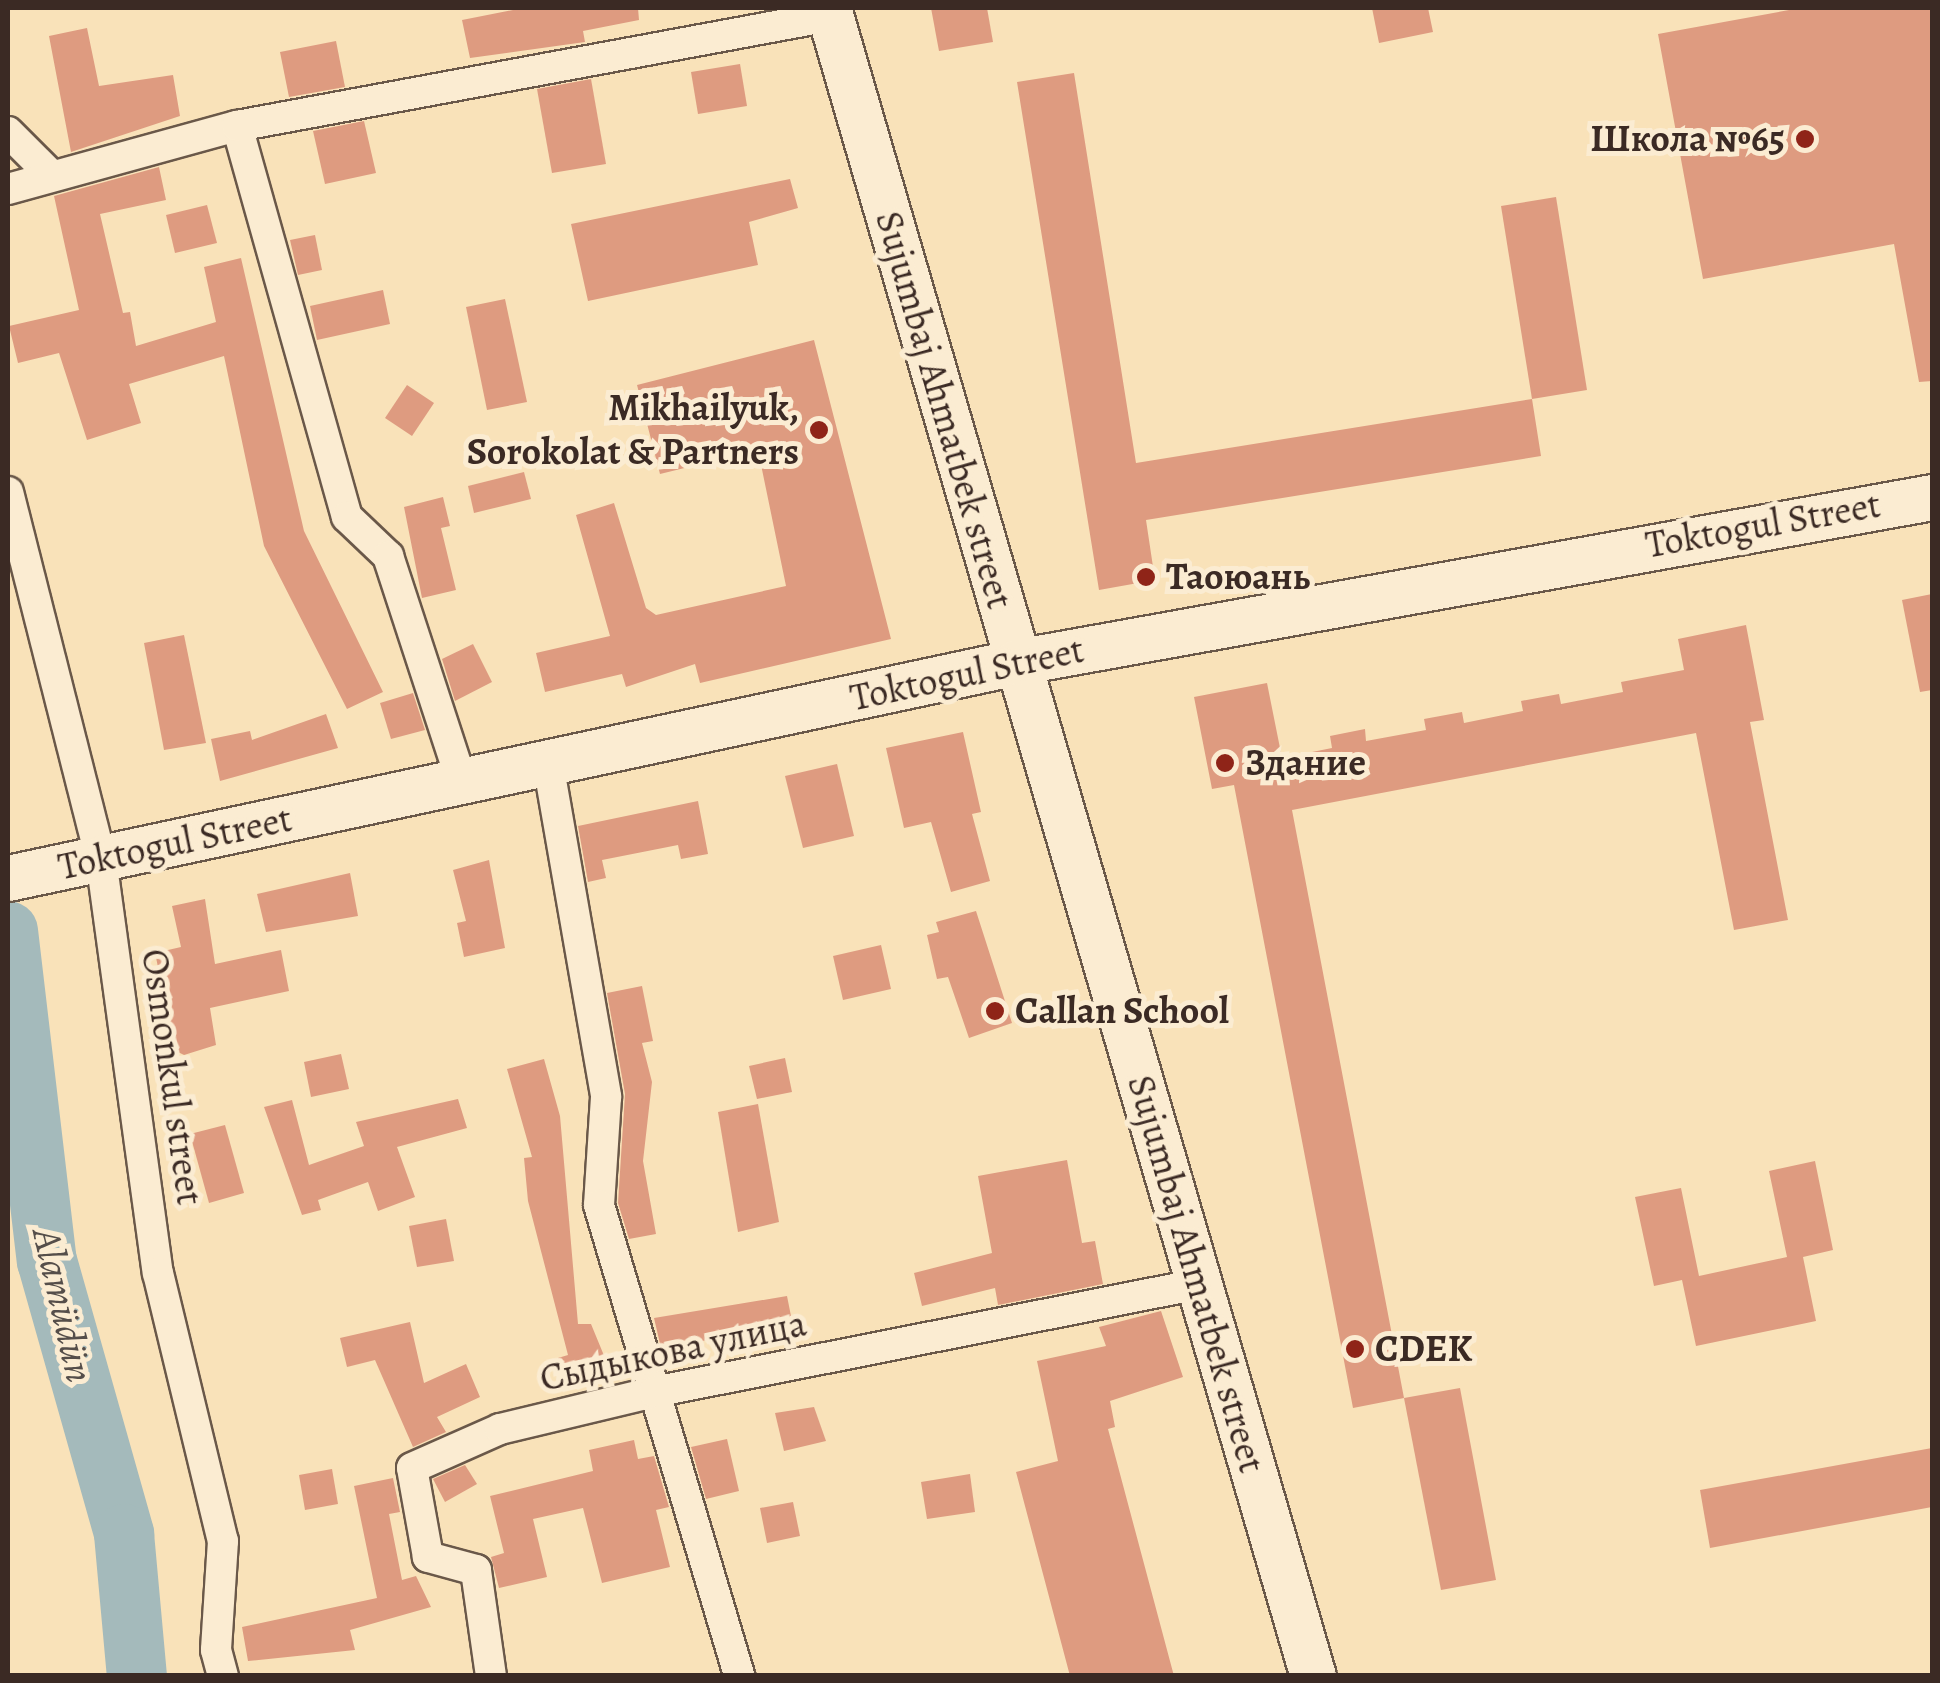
<!DOCTYPE html>
<html>
<head>
<meta charset="utf-8">
<style>
  body { margin:0 }
  #map { position:relative; width:1940px; height:1683px; overflow:hidden; background:#f9e2b9; font-family:Alegreya,serif }
  div>[style] { position:absolute }
  .river>* { height:60px; margin:-30px; padding:0 30px; transform-origin:30px; border-radius:30px; background:#a4babb }
  .building>* { inset:0; background:#de9b80 }
  .roads { filter:drop-shadow(2px 0 #6a5849) drop-shadow(-2px 0 #6a5849) drop-shadow(0 2px #6a5849) drop-shadow(0 -2px #6a5849) }
  .street>* { height:30px; margin:-15px; padding:0 15px; transform-origin:15px; border-radius:15px; background:#fbecd2 }
  .secondary>* { height:45px; margin:-22.5px; padding:0 22.5px; transform-origin:22.5px; border-radius:22.5px; background:#fbecd2 }
  .dots>* { width:28px; height:28px; translate:-50% -50%; box-sizing:border-box; border:5px solid #fbecd2; border-radius:50% }
  span { translate:-50% -50%; white-space:nowrap; text-align:center; line-height:1.15; -webkit-text-stroke:10px #fbecd2; paint-order:stroke }
  .poi-label { font-size:38px; color:#3b2a24; font-weight:700 }
  .right { translate:-100% -50%; text-align:right }
  .left { translate:0 -50%; text-align:left }
  .street-label { font-size:38px; color:#3b2a24 }
  .water-label { font-size:40px; color:#554e4a; font-style:italic }
  .frame { position:absolute; inset:0; border:10px solid #3b2a24; pointer-events:none }
</style>
</head>
<body>
<div id="map">
  <div class="river">
    <i style="left:8px;top:931px;width:332px;rotate:83.3deg"></i>
    <i style="left:47px;top:1261px;width:284px;rotate:74.2deg"></i>
    <i style="left:124px;top:1534px;width:143px;rotate:84.8deg"></i>
  </div>
  <div class="building">
    <i style="clip-path:polygon(523px 8px,638px 8px,639px 20px,583px 31px,585px 42px,470px 58px,462px 20px)"></i>
    <i style="clip-path:polygon(931px 8px,987px 8px,993px 42px,939px 51px)"></i>
    <i style="clip-path:polygon(1372px 8px,1428px 8px,1433px 32px,1379px 43px)"></i>
    <i style="clip-path:polygon(1800px 8px,1932px 8px,1932px 381px,1919px 382px,1894px 244px,1703px 279px,1658px 34px)"></i>
    <i style="clip-path:polygon(87px 28px,99px 86px,173px 75px,180px 116px,71px 152px,49px 36px)"></i>
    <i style="clip-path:polygon(336px 41px,345px 87px,289px 97px,280px 52px)"></i>
    <i style="clip-path:polygon(740px 64px,747px 106px,698px 114px,691px 72px)"></i>
    <i style="clip-path:polygon(1074px 73px,1136px 463px,1532px 399px,1541px 456px,1146px 520px,1155px 580px,1099px 590px,1017px 82px)"></i>
    <i style="clip-path:polygon(591px 79px,606px 164px,552px 173px,537px 89px)"></i>
    <i style="clip-path:polygon(364px 121px,376px 173px,325px 184px,313px 131px)"></i>
    <i style="clip-path:polygon(159px 167px,166px 200px,100px 214px,123px 313px,130px 312px,136px 346px,216px 322px,204px 267px,241px 258px,304px 531px,383px 692px,347px 709px,264px 546px,224px 356px,129px 384px,141px 423px,87px 440px,59px 353px,18px 363px,9px 326px,79px 310px,54px 196px)"></i>
    <i style="clip-path:polygon(790px 179px,798px 208px,749px 222px,758px 265px,588px 301px,571px 224px)"></i>
    <i style="clip-path:polygon(1556px 197px,1587px 390px,1532px 399px,1501px 206px)"></i>
    <i style="clip-path:polygon(207px 205px,217px 243px,175px 253px,166px 215px)"></i>
    <i style="clip-path:polygon(315px 235px,322px 270px,298px 275px,290px 240px)"></i>
    <i style="clip-path:polygon(383px 290px,390px 324px,317px 340px,310px 306px)"></i>
    <i style="clip-path:polygon(505px 299px,527px 402px,487px 410px,466px 307px)"></i>
    <i style="clip-path:polygon(814px 340px,891px 639px,700px 683px,695px 664px,626px 687px,622px 674px,545px 692px,536px 653px,610px 636px,576px 515px,614px 503px,646px 608px,656px 615px,786px 586px,758px 450px,660px 474px,637px 385px)"></i>
    <i style="clip-path:polygon(407px 385px,434px 403px,412px 436px,385px 418px)"></i>
    <i style="clip-path:polygon(524px 472px,531px 499px,474px 513px,468px 486px)"></i>
    <i style="clip-path:polygon(443px 497px,450px 526px,441px 528px,456px 590px,422px 598px,404px 507px)"></i>
    <i style="clip-path:polygon(1932px 594px,1932px 690px,1920px 692px,1902px 600px)"></i>
    <i style="clip-path:polygon(1746px 625px,1764px 720px,1750px 722px,1788px 920px,1734px 930px,1696px 733px,1292px 810px,1404px 1398px,1353px 1408px,1234px 785px,1212px 789px,1194px 697px,1267px 683px,1282px 758px,1332px 748px,1330px 736px,1365px 729px,1366px 741px,1426px 730px,1424px 719px,1462px 712px,1464px 723px,1523px 711px,1521px 701px,1559px 694px,1561px 704px,1623px 692px,1621px 682px,1684px 670px,1678px 639px)"></i>
    <i style="clip-path:polygon(184px 635px,206px 743px,164px 750px,144px 643px)"></i>
    <i style="clip-path:polygon(473px 644px,492px 682px,455px 701px,442px 659px)"></i>
    <i style="clip-path:polygon(413px 693px,425px 730px,391px 739px,380px 703px)"></i>
    <i style="clip-path:polygon(326px 714px,338px 748px,220px 781px,211px 739px,250px 731px,252px 740px)"></i>
    <i style="clip-path:polygon(963px 732px,981px 812px,972px 814px,990px 881px,951px 892px,931px 822px,904px 828px,886px 748px)"></i>
    <i style="clip-path:polygon(837px 764px,854px 836px,803px 848px,785px 776px)"></i>
    <i style="clip-path:polygon(698px 801px,708px 854px,681px 859px,678px 845px,602px 860px,606px 878px,588px 882px,578px 826px)"></i>
    <i style="clip-path:polygon(489px 860px,505px 948px,464px 957px,457px 923px,466px 921px,453px 870px)"></i>
    <i style="clip-path:polygon(350px 873px,358px 916px,266px 932px,257px 894px)"></i>
    <i style="clip-path:polygon(205px 899px,215px 964px,281px 950px,289px 991px,210px 1008px,216px 1045px,184px 1055px,176px 1051px,155px 953px,181px 947px,172px 906px)"></i>
    <i style="clip-path:polygon(976px 911px,1012px 1023px,969px 1038px,948px 977px,937px 979px,927px 935px,939px 932px,936px 922px)"></i>
    <i style="clip-path:polygon(881px 945px,891px 989px,843px 1000px,833px 956px)"></i>
    <i style="clip-path:polygon(642px 986px,653px 1041px,642px 1043px,652px 1082px,643px 1161px,656px 1234px,629px 1239px,618px 1203px,625px 1094px,607px 993px)"></i>
    <i style="clip-path:polygon(341px 1054px,349px 1089px,311px 1097px,304px 1062px)"></i>
    <i style="clip-path:polygon(785px 1058px,792px 1092px,757px 1099px,749px 1066px)"></i>
    <i style="clip-path:polygon(544px 1059px,560px 1116px,578px 1324px,591px 1324px,612px 1375px,565px 1387px,558px 1358px,568px 1355px,528px 1201px,524px 1158px,532px 1157px,507px 1069px)"></i>
    <i style="clip-path:polygon(458px 1099px,467px 1128px,397px 1147px,415px 1197px,378px 1211px,368px 1182px,318px 1200px,321px 1210px,302px 1215px,264px 1107px,292px 1100px,309px 1165px,364px 1146px,356px 1122px)"></i>
    <i style="clip-path:polygon(758px 1104px,779px 1222px,738px 1232px,718px 1112px)"></i>
    <i style="clip-path:polygon(225px 1125px,244px 1193px,209px 1203px,190px 1134px)"></i>
    <i style="clip-path:polygon(1067px 1160px,1082px 1243px,1095px 1241px,1103px 1284px,998px 1305px,995px 1288px,922px 1306px,914px 1273px,992px 1253px,978px 1176px)"></i>
    <i style="clip-path:polygon(1815px 1161px,1833px 1250px,1803px 1257px,1816px 1321px,1696px 1346px,1682px 1280px,1654px 1286px,1635px 1197px,1681px 1188px,1699px 1276px,1787px 1257px,1769px 1171px)"></i>
    <i style="clip-path:polygon(446px 1219px,454px 1261px,417px 1267px,409px 1226px)"></i>
    <i style="clip-path:polygon(787px 1296px,795px 1336px,758px 1343px,755px 1332px,661px 1348px,654px 1318px)"></i>
    <i style="clip-path:polygon(1161px 1311px,1183px 1377px,1110px 1401px,1115px 1427px,1108px 1429px,1174px 1676px,1070px 1676px,1016px 1472px,1058px 1461px,1037px 1361px,1106px 1346px,1099px 1327px)"></i>
    <i style="clip-path:polygon(410px 1322px,424px 1383px,466px 1364px,480px 1397px,437px 1417px,446px 1432px,413px 1447px,375px 1360px,347px 1367px,340px 1338px)"></i>
    <i style="clip-path:polygon(1460px 1388px,1496px 1580px,1441px 1590px,1404px 1398px)"></i>
    <i style="clip-path:polygon(814px 1407px,826px 1441px,784px 1451px,775px 1413px)"></i>
    <i style="clip-path:polygon(727px 1439px,739px 1491px,706px 1499px,691px 1447px)"></i>
    <i style="clip-path:polygon(634px 1440px,638px 1459px,654px 1456px,669px 1507px,656px 1510px,670px 1567px,602px 1583px,583px 1508px,533px 1519px,547px 1577px,499px 1588px,491px 1557px,504px 1553px,490px 1496px,593px 1471px,589px 1450px)"></i>
    <i style="clip-path:polygon(1932px 1448px,1932px 1507px,1710px 1548px,1700px 1490px)"></i>
    <i style="clip-path:polygon(465px 1465px,477px 1484px,445px 1502px,433px 1479px)"></i>
    <i style="clip-path:polygon(332px 1469px,338px 1504px,305px 1510px,299px 1475px)"></i>
    <i style="clip-path:polygon(970px 1474px,975px 1512px,927px 1519px,921px 1482px)"></i>
    <i style="clip-path:polygon(393px 1478px,400px 1512px,389px 1514px,402px 1580px,416px 1576px,431px 1607px,350px 1630px,355px 1650px,248px 1661px,242px 1627px,377px 1598px,354px 1486px)"></i>
    <i style="clip-path:polygon(793px 1502px,800px 1536px,767px 1543px,760px 1508px)"></i>
  </div>
  <div class="roads">
    <div class="street">
      <i style="left:237px;top:126px;width:406px;rotate:74.3deg"></i>
      <i style="left:347px;top:517px;width:57px;rotate:43.6deg"></i>
      <i style="left:388px;top:556px;width:238px;rotate:71.9deg"></i>
      <i style="left:8px;top:132px;width:62px;rotate:45deg"></i>
      <i style="left:8px;top:189px;width:238px;rotate:-15.4deg"></i>
      <i style="left:237px;top:126px;width:603px;rotate:-10.51deg"></i>
      <i style="left:8px;top:492px;width:379px;rotate:75.8deg"></i>
      <i style="left:101px;top:859px;width:418px;rotate:82.2deg"></i>
      <i style="left:158px;top:1273px;width:276px;rotate:76.4deg"></i>
      <i style="left:223px;top:1541px;width:109px;rotate:93.7deg"></i>
      <i style="left:216px;top:1650px;width:27px;rotate:75deg"></i>
      <i style="left:548px;top:763px;width:339px;rotate:80.1deg"></i>
      <i style="left:606px;top:1097px;width:108px;rotate:93.7deg"></i>
      <i style="left:599px;top:1205px;width:491px;rotate:73.4deg"></i>
      <i style="left:491px;top:1676px;width:107px;rotate:-98.1deg"></i>
      <i style="left:476px;top:1570px;width:50px;rotate:-164.8deg"></i>
      <i style="left:428px;top:1557px;width:90px;rotate:-100.2deg"></i>
      <i style="left:412px;top:1468px;width:96px;rotate:-23.9deg"></i>
      <i style="left:500px;top:1429px;width:158px;rotate:-13.5deg"></i>
      <i style="left:654px;top:1392px;width:556px;rotate:-11.21deg"></i>
    </div>
    <div class="secondary">
      <i style="left:828px;top:8px;width:1737px;rotate:73.79deg"></i>
      <i style="left:8px;top:878px;width:1031px;rotate:-12.09deg"></i>
      <i style="left:1016px;top:662px;width:931px;rotate:-10.21deg"></i>
    </div>
  </div>
  <div class="dots">
    <i style="left:1805px;top:139px;background:#8f2418"></i>
    <i style="left:819px;top:430px;background:#8f2418"></i>
    <i style="left:1146px;top:577px;background:#8f2418"></i>
    <i style="left:1225px;top:763px;background:#8f2418"></i>
    <i style="left:995px;top:1011px;background:#8f2418"></i>
    <i style="left:1355px;top:1349px;background:#8f2418"></i>
  </div>
  <div class="poi-label">
    <span class="right" style="left:1785px;top:139px">Школа №65</span>
    <span class="right" style="left:799px;top:430px">Mikhailyuk,<br>Sorokolat &amp; Partners</span>
    <span class="left" style="left:1166px;top:577px">Таоюань</span>
    <span class="left" style="left:1245px;top:763px">Здание</span>
    <span class="left" style="left:1015px;top:1011px">Callan School</span>
    <span class="left" style="left:1375px;top:1349px">CDEK</span>
  </div>
  <div class="street-label">
    <span style="left:944px;top:410px;rotate:74deg">Sujumbaj Ahmatbek street</span>
    <span style="left:1763px;top:525px;rotate:-10deg">Toktogul Street</span>
    <span style="left:967px;top:674px;rotate:-12deg">Toktogul Street</span>
    <span style="left:175px;top:843px;rotate:-12deg">Toktogul Street</span>
    <span style="left:172px;top:1077px;rotate:82deg">Osmonkul street</span>
    <span style="left:1196px;top:1274px;rotate:74deg">Sujumbaj Ahmatbek street</span>
    <span style="left:673px;top:1351px;rotate:-12deg">Сыдыкова улица</span>
  </div>
  <div class="water-label">
    <span style="left:63px;top:1305px;rotate:77deg">Alamüdün</span>
  </div>
  <div class="frame"></div>
</div>
</body>
</html>
